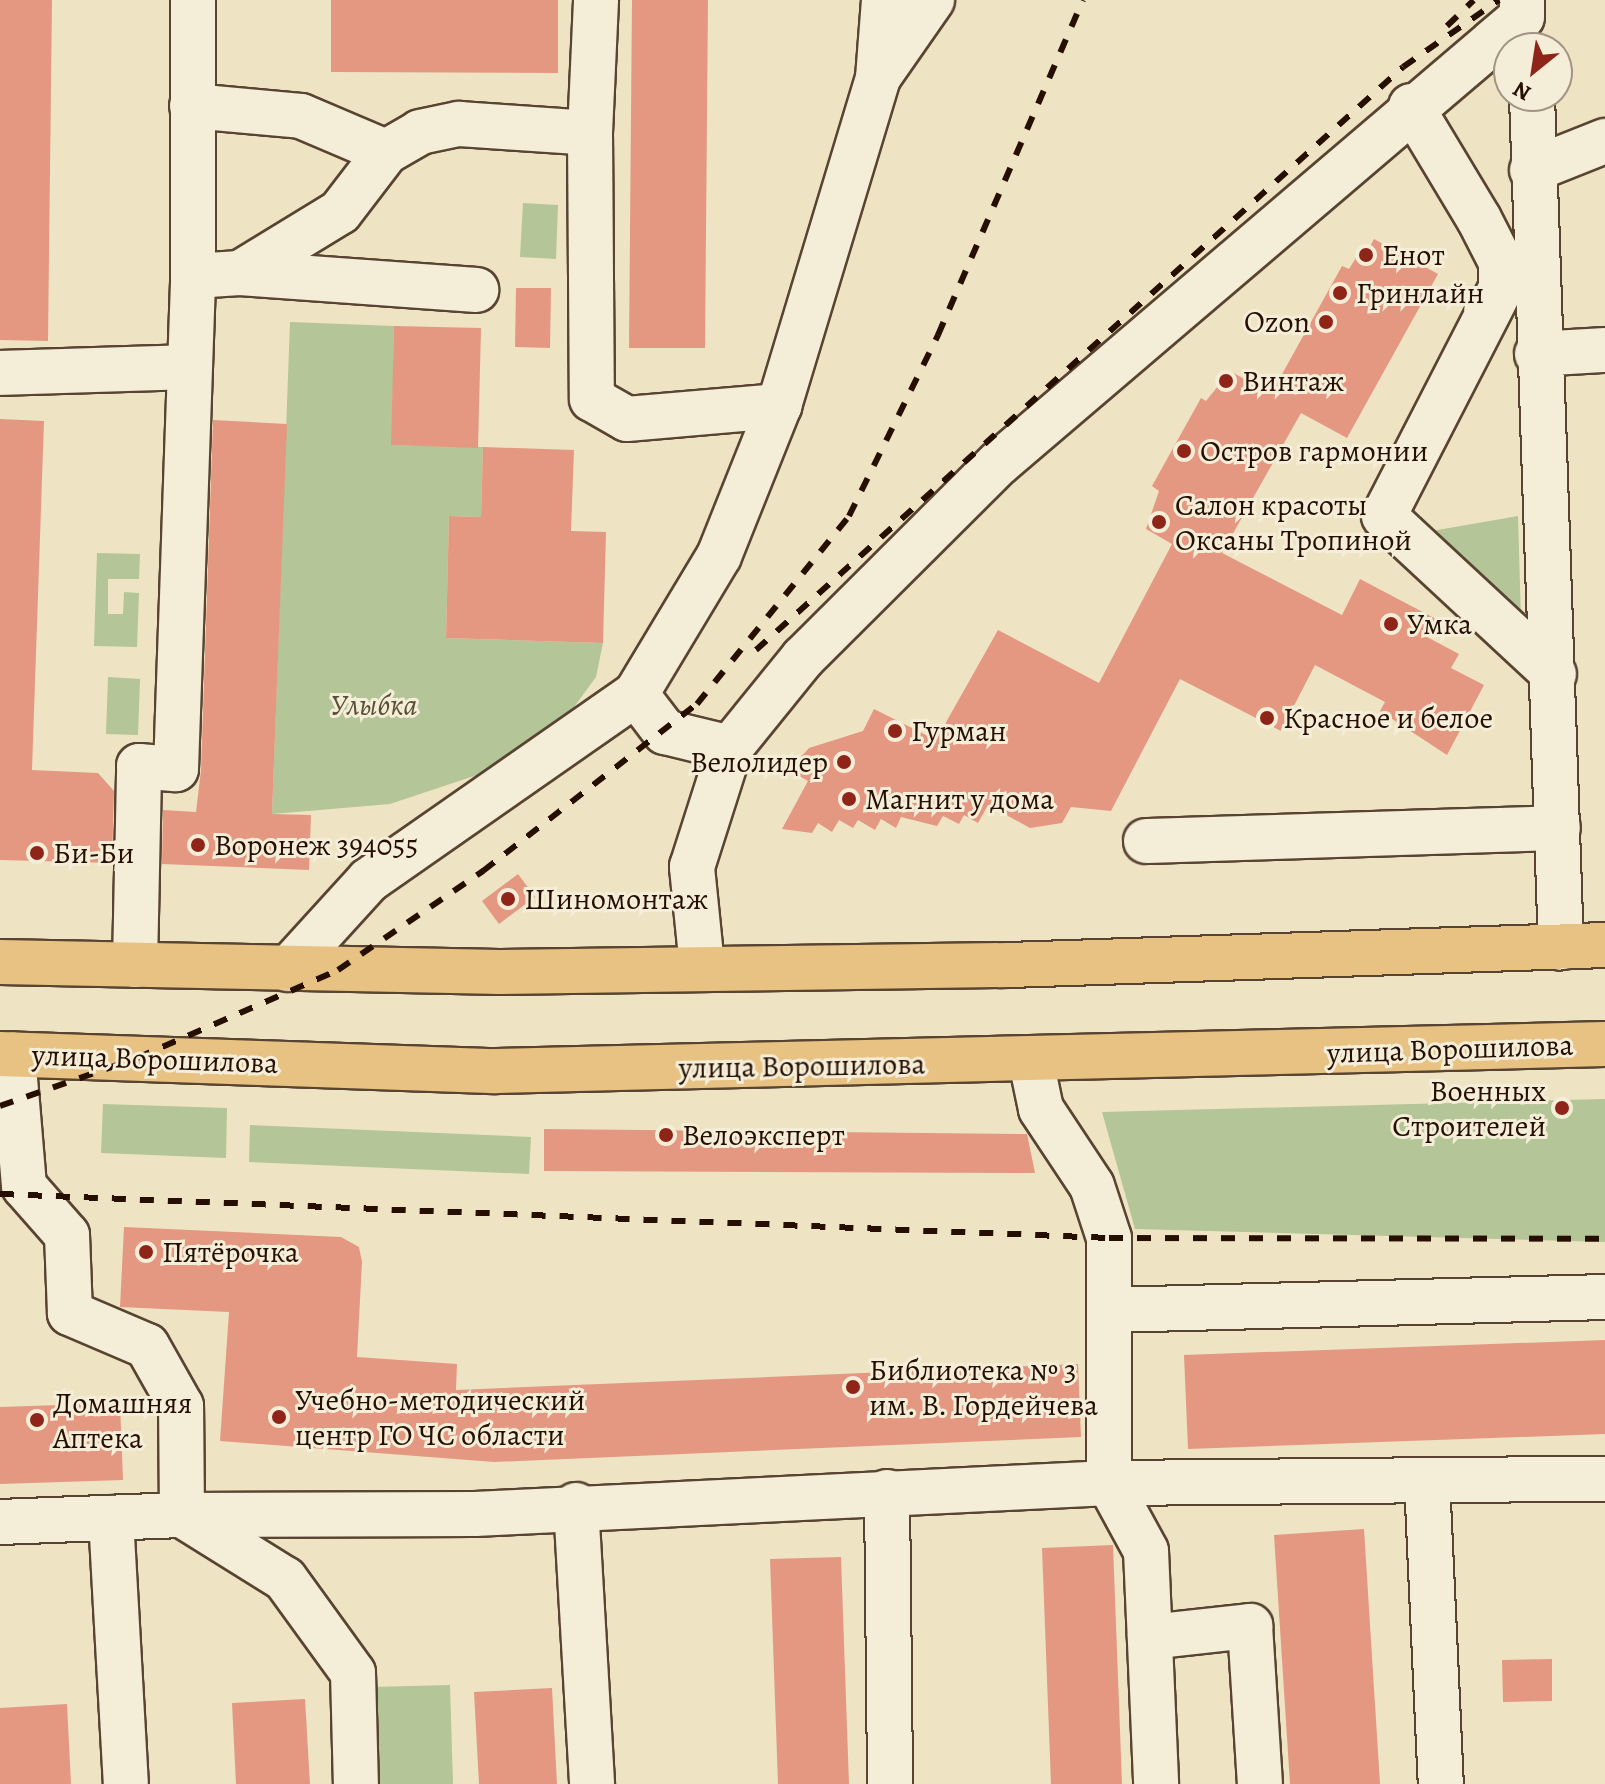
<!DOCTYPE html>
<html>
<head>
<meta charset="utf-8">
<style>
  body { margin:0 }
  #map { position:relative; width:1605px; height:1784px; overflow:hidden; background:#eee3c3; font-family:Alegreya,serif }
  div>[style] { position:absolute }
  .green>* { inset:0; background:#b4c597 }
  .building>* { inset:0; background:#e49882 }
  .roads { filter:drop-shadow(2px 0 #584431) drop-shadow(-2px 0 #584431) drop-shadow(0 2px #584431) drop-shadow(0 -2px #584431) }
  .minor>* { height:44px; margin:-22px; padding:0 22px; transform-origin:22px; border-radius:22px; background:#f4edd8 }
  .major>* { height:44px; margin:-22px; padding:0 22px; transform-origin:22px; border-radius:22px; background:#e7c282 }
  .rail>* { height:6px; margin-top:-3px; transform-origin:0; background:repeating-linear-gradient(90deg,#260f00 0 14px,transparent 0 28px) }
  .dots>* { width:22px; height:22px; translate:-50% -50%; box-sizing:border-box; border:4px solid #f4edd8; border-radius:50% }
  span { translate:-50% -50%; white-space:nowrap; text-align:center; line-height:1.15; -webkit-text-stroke:6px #f4edd8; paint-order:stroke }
  .poi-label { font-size:30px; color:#260f00 }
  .left { translate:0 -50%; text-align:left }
  .right { translate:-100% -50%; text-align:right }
  .park-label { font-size:30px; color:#584f35; font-style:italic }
  .street-label { font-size:30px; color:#260f00 }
  .north { position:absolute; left:1493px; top:32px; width:80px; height:80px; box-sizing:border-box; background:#f4edd8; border:2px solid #a29482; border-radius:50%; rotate:210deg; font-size:22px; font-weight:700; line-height:32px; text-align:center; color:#260f00 }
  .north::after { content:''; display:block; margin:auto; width:28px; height:36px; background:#8f2418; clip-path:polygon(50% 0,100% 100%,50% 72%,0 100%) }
</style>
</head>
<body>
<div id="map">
  <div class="green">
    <i style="clip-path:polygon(523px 203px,558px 205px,556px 259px,520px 257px)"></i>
    <i style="clip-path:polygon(290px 322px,394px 326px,392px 445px,483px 447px,481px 517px,449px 516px,446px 638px,603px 643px,596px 677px,563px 722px,513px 763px,390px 804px,272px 814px)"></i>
    <i style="clip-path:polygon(1518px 516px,1521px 621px,1432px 531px)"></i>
    <i style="clip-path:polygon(97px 553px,140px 554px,139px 579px,108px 579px,108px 614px,123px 614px,124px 592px,139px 593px,137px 647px,94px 646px)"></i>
    <i style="clip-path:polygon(108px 677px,140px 679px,138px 735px,106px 734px)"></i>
    <i style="clip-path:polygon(1605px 1099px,1605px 1242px,1135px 1229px,1102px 1112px)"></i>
    <i style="clip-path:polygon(103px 1104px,227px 1108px,226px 1158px,101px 1153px)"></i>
    <i style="clip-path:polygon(250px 1125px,531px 1137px,529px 1174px,249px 1162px)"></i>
    <i style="clip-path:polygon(450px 1685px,453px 1784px,374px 1784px,371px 1687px)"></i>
  </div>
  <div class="building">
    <i style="clip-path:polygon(0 0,52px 0,48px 341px,0 340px)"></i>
    <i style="clip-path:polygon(331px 0,558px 0,558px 73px,331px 72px)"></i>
    <i style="clip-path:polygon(632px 0,708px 0,705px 348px,629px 348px)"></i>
    <i style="clip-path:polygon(1374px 239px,1438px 274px,1347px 438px,1301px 413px,1222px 553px,1342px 615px,1360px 579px,1436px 619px,1427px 637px,1459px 654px,1451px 668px,1484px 685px,1447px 755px,1380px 711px,1385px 702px,1315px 665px,1281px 731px,1180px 679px,1111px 811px,1071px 807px,1062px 823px,1030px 828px,988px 805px,978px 823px,964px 815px,959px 824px,943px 816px,937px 826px,901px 817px,896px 828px,881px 819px,875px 830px,858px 820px,853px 828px,839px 820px,832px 832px,818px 823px,812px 833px,782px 829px,808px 781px,789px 770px,809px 748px,863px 731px,874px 709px,936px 740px,998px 630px,1099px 683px,1172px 544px,1146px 529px,1159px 491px,1152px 486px,1201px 398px,1206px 401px,1230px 371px,1271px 394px,1342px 266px,1349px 269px,1359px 253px,1365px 256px)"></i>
    <i style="clip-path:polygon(516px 288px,551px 288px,550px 348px,515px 347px)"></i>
    <i style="clip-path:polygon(394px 326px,481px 328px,478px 448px,391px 445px)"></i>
    <i style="clip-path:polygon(0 419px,44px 421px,32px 770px,98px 773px,114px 791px,112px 863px,0 860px)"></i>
    <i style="clip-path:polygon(213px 420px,287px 424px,272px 814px,311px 815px,309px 870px,162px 864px,163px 810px,196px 812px,201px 770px)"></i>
    <i style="clip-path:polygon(483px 447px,574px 450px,571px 531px,606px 532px,603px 643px,446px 638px,449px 516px,481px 517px)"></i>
    <i style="clip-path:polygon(518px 874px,535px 897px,499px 924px,482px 901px)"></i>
    <i style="clip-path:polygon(544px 1129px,1027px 1134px,1035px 1173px,544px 1171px)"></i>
    <i style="clip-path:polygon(124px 1227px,341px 1237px,359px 1247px,362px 1262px,357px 1357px,457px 1364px,456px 1390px,1078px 1364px,1081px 1437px,494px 1462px,220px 1441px,229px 1312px,120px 1307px)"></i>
    <i style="clip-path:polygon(1605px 1340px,1605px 1434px,1188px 1449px,1184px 1355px)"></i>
    <i style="clip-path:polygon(120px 1403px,123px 1480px,0 1484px,0 1407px)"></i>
    <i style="clip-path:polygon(1364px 1529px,1380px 1784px,1290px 1784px,1274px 1535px)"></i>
    <i style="clip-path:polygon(1113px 1545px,1122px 1784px,1051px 1784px,1042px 1548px)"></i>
    <i style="clip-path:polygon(841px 1557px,849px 1784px,778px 1784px,770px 1559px)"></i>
    <i style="clip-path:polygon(1552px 1659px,1552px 1701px,1503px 1702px,1502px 1660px)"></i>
    <i style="clip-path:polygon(552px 1688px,557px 1784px,479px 1784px,474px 1692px)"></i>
    <i style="clip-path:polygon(305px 1699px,310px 1784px,236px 1784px,232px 1703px)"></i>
    <i style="clip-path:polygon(67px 1704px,71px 1784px,0 1784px,0 1708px)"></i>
  </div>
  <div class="roads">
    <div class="minor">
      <i style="left:879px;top:76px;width:93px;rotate:-55.1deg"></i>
      <i style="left:1532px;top:96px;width:852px;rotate:88.05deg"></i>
      <i style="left:192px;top:106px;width:109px;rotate:5.2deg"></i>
      <i style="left:301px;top:116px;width:92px;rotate:23deg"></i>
      <i style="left:1411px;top:106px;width:132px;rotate:59deg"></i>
      <i style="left:1479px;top:219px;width:48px;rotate:62.9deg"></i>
      <i style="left:1501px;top:262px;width:26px;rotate:90deg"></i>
      <i style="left:1501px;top:288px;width:256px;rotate:117.2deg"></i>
      <i style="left:1384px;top:516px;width:232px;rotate:42.9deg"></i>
      <i style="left:590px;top:133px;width:266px;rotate:89.6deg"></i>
      <i style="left:592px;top:399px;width:40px;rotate:29.7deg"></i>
      <i style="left:627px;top:419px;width:153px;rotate:-4.9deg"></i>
      <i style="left:1532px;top:170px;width:79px;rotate:-21.7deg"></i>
      <i style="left:240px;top:273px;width:237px;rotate:4.1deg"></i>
      <i style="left:193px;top:276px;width:47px;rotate:-3.7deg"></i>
      <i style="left:240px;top:273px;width:117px;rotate:-31.4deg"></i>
      <i style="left:340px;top:212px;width:76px;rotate:-52.5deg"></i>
      <i style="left:386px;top:152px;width:39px;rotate:-30deg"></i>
      <i style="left:420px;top:132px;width:40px;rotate:-12deg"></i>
      <i style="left:459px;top:124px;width:131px;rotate:3.9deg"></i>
      <i style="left:590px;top:133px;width:133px;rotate:-87.4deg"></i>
      <i style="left:1537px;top:354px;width:68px;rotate:-3.4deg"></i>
      <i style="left:0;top:373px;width:186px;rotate:-1.8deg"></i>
      <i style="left:636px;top:694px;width:48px;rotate:52.7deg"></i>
      <i style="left:665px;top:732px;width:67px;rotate:13.8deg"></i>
      <i style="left:1146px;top:841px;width:412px;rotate:-1.8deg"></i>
      <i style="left:135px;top:965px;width:199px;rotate:-88.8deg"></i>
      <i style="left:139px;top:766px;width:37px;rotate:5deg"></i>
      <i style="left:176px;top:769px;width:493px;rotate:-88deg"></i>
      <i style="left:193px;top:276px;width:276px;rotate:-90deg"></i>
      <i style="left:702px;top:966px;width:100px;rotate:-95.8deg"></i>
      <i style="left:692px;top:867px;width:125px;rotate:-72.3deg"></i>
      <i style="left:730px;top:748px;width:116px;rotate:-51deg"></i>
      <i style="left:803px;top:658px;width:276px;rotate:-44.9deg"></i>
      <i style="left:999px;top:463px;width:687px;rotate:-40.46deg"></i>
      <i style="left:1522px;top:17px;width:17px;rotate:-90deg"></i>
      <i style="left:288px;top:969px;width:120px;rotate:-47.7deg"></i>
      <i style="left:369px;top:880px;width:325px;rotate:-34.9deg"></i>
      <i style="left:636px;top:694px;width:161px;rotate:-59deg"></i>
      <i style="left:719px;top:556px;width:162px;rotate:-68.2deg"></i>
      <i style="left:779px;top:406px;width:343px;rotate:-73.2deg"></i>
      <i style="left:878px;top:78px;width:78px;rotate:-85.6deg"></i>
      <i style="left:1031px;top:1061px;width:49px;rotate:78.2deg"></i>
      <i style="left:1041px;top:1109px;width:92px;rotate:56.5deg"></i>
      <i style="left:1092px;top:1186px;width:55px;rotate:71.9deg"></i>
      <i style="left:1109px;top:1238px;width:245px;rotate:90deg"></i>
      <i style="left:1109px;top:1483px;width:77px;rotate:61.4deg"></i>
      <i style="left:1146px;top:1551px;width:233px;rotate:87.5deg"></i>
      <i style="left:1110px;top:1310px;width:495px;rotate:-1.5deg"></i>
      <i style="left:1427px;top:1480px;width:304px;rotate:87.4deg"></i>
      <i style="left:887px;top:1492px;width:292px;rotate:89.4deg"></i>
      <i style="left:576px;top:1505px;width:279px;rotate:86.7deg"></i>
      <i style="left:182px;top:1515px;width:293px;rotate:-0.2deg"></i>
      <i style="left:475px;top:1514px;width:635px;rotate:-2.8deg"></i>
      <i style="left:1109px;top:1483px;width:496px;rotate:-0.5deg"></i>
      <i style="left:182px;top:1515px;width:121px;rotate:31.9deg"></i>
      <i style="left:285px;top:1579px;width:116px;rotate:54.1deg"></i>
      <i style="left:353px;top:1673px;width:111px;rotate:88.5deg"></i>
      <i style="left:111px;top:1518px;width:266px;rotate:86.8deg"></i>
      <i style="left:0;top:1522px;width:182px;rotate:-2.2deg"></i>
      <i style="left:182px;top:1515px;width:109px;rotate:-90.5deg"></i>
      <i style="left:181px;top:1406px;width:69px;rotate:-119.5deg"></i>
      <i style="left:147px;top:1346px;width:84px;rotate:-156.8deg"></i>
      <i style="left:70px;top:1313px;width:78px;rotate:-92.2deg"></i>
      <i style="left:67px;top:1235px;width:65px;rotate:-131.3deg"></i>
      <i style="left:24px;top:1186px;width:132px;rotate:-94.8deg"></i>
      <i style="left:1150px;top:1637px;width:101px;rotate:-6.3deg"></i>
      <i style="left:1250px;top:1626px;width:158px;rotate:86.4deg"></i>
    </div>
    <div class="major">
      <i style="left:0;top:962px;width:500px;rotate:1.15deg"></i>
      <i style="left:500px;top:972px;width:509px;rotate:-0.79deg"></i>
      <i style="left:1009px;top:965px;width:596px;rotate:-1.92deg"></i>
      <i style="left:0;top:1054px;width:496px;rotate:2deg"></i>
      <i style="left:496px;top:1071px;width:1109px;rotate:-1.39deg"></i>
    </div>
  </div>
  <div class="rail">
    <i style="left:1447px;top:26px;width:37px;rotate:-44deg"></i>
    <i style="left:756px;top:650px;width:871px;rotate:-42.02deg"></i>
    <i style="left:1403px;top:67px;width:117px;rotate:-34.9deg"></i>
    <i style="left:0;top:1106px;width:145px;rotate:-19.3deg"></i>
    <i style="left:137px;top:1058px;width:219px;rotate:-23.6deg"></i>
    <i style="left:338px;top:970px;width:176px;rotate:-34.3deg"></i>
    <i style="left:483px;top:871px;width:271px;rotate:-38deg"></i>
    <i style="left:697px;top:704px;width:242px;rotate:-51deg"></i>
    <i style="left:849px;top:516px;width:202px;rotate:-63.8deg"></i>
    <i style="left:938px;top:335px;width:365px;rotate:-66.6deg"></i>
    <i style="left:0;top:1194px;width:1110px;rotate:2.27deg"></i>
    <i style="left:1109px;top:1238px;width:496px;rotate:0.1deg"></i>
  </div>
  <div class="dots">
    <i style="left:1366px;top:255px;background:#8f2418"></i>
    <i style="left:1340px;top:293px;background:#8f2418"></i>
    <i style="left:1326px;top:322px;background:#8f2418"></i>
    <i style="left:1226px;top:381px;background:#8f2418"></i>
    <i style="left:1184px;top:451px;background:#8f2418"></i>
    <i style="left:1159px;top:522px;background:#8f2418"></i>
    <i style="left:1391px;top:624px;background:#8f2418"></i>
    <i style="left:1267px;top:718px;background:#8f2418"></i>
    <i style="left:895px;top:731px;background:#8f2418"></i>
    <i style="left:844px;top:762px;background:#8f2418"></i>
    <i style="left:849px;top:799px;background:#8f2418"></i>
    <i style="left:198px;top:845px;background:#8f2418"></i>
    <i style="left:37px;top:853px;background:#8f2418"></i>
    <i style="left:508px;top:899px;background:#8f2418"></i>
    <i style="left:1562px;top:1108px;background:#8f2418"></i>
    <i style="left:666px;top:1135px;background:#8f2418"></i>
    <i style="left:146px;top:1252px;background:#8f2418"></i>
    <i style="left:853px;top:1387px;background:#8f2418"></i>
    <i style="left:279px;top:1417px;background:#8f2418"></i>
    <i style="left:37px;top:1420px;background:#8f2418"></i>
  </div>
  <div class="poi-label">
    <span class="left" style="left:1382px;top:255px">Енот</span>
    <span class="left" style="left:1356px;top:293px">Гринлайн</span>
    <span class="right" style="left:1310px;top:322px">Ozon</span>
    <span class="left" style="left:1242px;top:381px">Винтаж</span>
    <span class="left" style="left:1200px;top:451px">Остров гармонии</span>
    <span class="left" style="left:1175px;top:522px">Салон красоты<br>Оксаны Тропиной</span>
    <span class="left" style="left:1407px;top:624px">Умка</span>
    <span class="left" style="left:1283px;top:718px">Красное и белое</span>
    <span class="left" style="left:911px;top:731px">Гурман</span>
    <span class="right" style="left:828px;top:762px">Велолидер</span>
    <span class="left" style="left:865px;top:799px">Магнит у дома</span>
    <span class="left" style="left:214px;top:845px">Воронеж 394055</span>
    <span class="left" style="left:53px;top:853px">Би-Би</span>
    <span class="left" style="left:524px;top:899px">Шиномонтаж</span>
    <span class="right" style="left:1546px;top:1108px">Военных<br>Строителей</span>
    <span class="left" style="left:682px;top:1135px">Велоэксперт</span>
    <span class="left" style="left:162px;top:1252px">Пятёрочка</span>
    <span class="left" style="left:869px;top:1387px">Библиотека № 3<br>им. В. Гордейчева</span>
    <span class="left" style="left:295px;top:1417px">Учебно-методический<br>центр ГО ЧС области</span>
    <span class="left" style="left:53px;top:1420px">Домашняя<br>Аптека</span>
  </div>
  <div class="park-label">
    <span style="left:374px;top:705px">Улыбка</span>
  </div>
  <div class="street-label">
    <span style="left:1450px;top:1049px;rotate:-2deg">улица Ворошилова</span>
    <span style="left:155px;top:1059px;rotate:2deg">улица Ворошилова</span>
    <span style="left:802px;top:1066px;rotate:-1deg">улица Ворошилова</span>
  </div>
  <div class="north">N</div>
</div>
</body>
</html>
